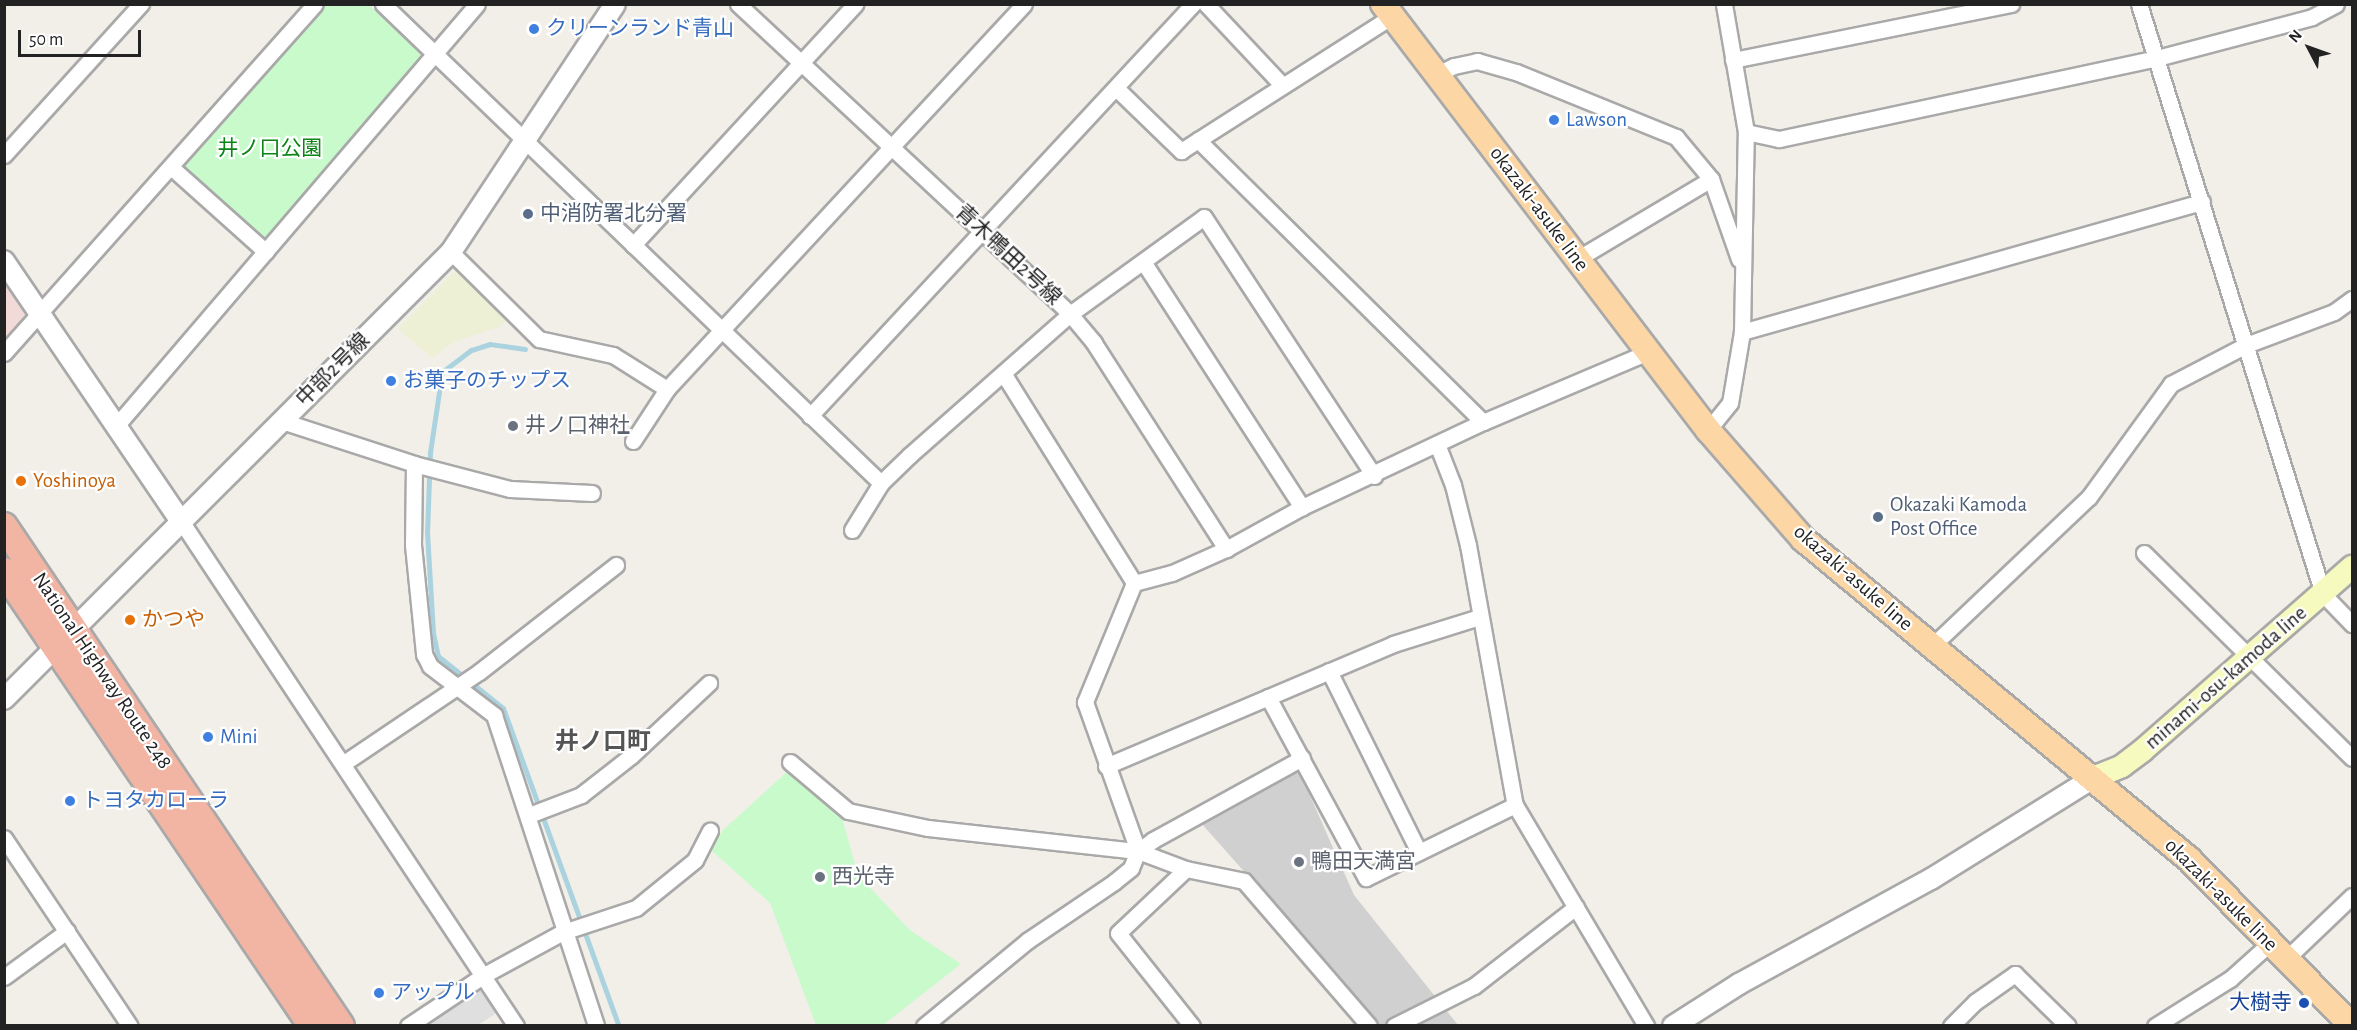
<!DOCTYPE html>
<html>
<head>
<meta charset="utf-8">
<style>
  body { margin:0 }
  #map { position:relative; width:2357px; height:1030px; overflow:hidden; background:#f2efe9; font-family:"Alegreya Sans","Noto Sans JP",sans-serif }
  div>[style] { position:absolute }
  .residential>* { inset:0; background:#e0dfdf }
  .commercial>* { inset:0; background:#f2dad9 }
  .religious>* { inset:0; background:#d0d0d0 }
  .farmland>* { inset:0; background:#eef0d5 }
  .park>* { inset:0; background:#c8facc }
  .stream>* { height:5px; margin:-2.5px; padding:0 2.5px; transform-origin:2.5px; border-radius:2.5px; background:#aad3df }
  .roads { filter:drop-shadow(2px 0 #a9a9a9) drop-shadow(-2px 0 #a9a9a9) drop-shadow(0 2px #a9a9a9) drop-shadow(0 -2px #a9a9a9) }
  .minor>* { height:15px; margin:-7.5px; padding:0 7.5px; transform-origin:7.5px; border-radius:7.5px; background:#fff }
  .tertiary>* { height:20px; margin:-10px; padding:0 10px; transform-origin:10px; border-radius:10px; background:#fff }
  .secondary>* { height:22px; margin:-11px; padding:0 11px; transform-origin:11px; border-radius:11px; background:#f7fabf }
  .primary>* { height:24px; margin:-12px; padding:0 12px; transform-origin:12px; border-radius:12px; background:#fcd6a4 }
  .trunk>* { height:26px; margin:-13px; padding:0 13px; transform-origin:13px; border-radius:13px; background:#f2b4a3 }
  .dots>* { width:16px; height:16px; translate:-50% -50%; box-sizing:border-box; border:3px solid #fff; border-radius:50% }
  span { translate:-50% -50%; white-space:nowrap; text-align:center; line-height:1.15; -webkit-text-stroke:4.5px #fff; paint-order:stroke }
  .shop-label { font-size:21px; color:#366cbe }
  .left { translate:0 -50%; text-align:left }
  .park-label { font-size:21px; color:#0c8416 }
  .street-label { font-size:21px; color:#222 }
  .service-label { font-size:21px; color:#4e5e75 }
  .worship-label { font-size:21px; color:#5b616d }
  .food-label { font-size:21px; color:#c56008 }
  .transit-label { font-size:21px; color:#164399 }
  .right { translate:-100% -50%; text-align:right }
  .quarter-label { font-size:24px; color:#555; font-weight:700 }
  .frame { position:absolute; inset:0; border:6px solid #222; pointer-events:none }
  .north { position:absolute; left:2279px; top:18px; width:60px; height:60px; -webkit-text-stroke:4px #fff; paint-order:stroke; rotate:311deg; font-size:16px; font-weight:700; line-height:24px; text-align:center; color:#222 }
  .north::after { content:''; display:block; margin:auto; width:21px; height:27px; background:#222; clip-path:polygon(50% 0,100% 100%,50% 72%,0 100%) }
  .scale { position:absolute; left:18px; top:30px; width:123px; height:27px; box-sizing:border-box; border:3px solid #222; border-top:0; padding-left:8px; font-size:18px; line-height:21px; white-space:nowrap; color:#222; -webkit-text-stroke:4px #fff; paint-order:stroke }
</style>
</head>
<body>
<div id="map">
  <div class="residential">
    <i style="clip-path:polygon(479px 988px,487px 990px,501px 1010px,478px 1025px,434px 1025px,431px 1021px)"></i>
  </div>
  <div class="commercial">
    <i style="clip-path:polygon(4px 276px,28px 310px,5px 341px,4px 341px)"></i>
  </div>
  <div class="religious">
    <i style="clip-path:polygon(1299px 771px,1354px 895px,1458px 1025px,1380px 1025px,1201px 823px)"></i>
  </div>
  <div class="farmland">
    <i style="clip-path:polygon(457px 269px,508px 319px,501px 326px,454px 342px,432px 358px,398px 329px)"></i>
  </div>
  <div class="park">
    <i style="clip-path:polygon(324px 5px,369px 5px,420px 53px,420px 60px,266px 238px,260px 239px,182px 172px,182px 165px)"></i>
    <i style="clip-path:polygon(789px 770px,842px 818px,858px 875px,911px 931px,961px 964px,883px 1025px,816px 1025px,770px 903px,711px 850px,722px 831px)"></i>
  </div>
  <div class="stream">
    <i style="left:525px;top:349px;width:35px;rotate:-172deg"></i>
    <i style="left:490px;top:344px;width:20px;rotate:162deg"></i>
    <i style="left:471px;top:350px;width:36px;rotate:143deg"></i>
    <i style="left:442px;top:372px;width:81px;rotate:98.5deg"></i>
    <i style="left:430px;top:452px;width:80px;rotate:92.1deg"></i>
    <i style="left:427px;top:532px;width:101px;rotate:86.6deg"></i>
    <i style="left:433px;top:633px;width:24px;rotate:78deg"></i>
    <i style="left:438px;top:656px;width:83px;rotate:38.7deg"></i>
    <i style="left:503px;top:708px;width:338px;rotate:70deg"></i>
  </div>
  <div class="roads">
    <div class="minor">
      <i style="left:383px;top:4px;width:691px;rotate:43.89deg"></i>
      <i style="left:738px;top:4px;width:454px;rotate:43deg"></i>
      <i style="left:1070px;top:314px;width:38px;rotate:50deg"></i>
      <i style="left:1094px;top:343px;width:245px;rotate:57.3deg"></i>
      <i style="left:1206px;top:4px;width:111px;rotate:46.8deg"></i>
      <i style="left:2139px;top:4px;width:618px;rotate:72.68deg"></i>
      <i style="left:2323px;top:594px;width:42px;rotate:46deg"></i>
      <i style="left:1733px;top:60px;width:284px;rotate:-11.4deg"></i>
      <i style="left:1436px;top:75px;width:20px;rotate:-27deg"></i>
      <i style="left:1454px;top:66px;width:24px;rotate:-12deg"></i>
      <i style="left:1477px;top:61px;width:41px;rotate:15.8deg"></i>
      <i style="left:1516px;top:72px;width:173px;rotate:22.1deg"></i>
      <i style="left:1676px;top:137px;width:55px;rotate:50.2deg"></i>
      <i style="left:1711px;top:179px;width:85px;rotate:70.7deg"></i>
      <i style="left:1116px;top:88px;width:91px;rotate:44.1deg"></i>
      <i style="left:1181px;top:151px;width:250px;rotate:-32.6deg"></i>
      <i style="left:1746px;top:132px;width:34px;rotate:12deg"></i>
      <i style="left:1779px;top:139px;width:387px;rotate:-12.1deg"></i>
      <i style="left:2157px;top:58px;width:160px;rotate:-14.8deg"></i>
      <i style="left:2312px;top:17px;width:27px;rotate:-28deg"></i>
      <i style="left:1198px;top:140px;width:401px;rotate:44.7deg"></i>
      <i style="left:4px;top:155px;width:204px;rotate:-47.8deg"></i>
      <i style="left:171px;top:167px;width:127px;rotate:41.8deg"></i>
      <i style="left:633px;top:245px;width:328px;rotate:-47.3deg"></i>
      <i style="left:451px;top:252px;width:124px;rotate:44.7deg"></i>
      <i style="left:539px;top:339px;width:76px;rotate:12.2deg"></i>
      <i style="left:613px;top:355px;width:64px;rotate:32.2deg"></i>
      <i style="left:1577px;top:259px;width:156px;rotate:-30.8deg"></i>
      <i style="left:1144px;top:263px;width:291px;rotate:57.1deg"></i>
      <i style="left:1742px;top:332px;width:478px;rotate:-15.8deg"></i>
      <i style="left:4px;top:353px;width:467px;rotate:-48.3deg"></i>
      <i style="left:1003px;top:373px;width:248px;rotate:58deg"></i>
      <i style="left:810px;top:416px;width:563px;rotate:-47.09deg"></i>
      <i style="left:282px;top:421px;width:139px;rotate:18deg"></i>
      <i style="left:414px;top:464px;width:81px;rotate:90.7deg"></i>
      <i style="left:413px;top:545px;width:110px;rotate:84.2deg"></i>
      <i style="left:424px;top:654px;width:13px;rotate:63deg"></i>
      <i style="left:430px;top:666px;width:81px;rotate:37.4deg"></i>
      <i style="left:494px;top:715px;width:327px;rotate:71.8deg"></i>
      <i style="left:116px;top:426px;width:555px;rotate:-49.45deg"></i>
      <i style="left:1708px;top:430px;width:35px;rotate:-51deg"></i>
      <i style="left:1730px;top:403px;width:72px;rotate:-80.4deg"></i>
      <i style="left:1742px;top:332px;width:200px;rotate:-88.9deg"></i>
      <i style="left:1746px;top:132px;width:130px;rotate:-99.8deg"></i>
      <i style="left:633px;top:441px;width:62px;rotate:-56.8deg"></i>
      <i style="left:667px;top:389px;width:525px;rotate:-47.16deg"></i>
      <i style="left:1437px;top:444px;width:44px;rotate:68.7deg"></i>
      <i style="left:1453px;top:485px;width:62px;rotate:76deg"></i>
      <i style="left:1468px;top:545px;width:264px;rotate:79.8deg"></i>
      <i style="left:1515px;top:805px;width:257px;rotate:59.3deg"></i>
      <i style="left:414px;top:464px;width:99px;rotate:14.6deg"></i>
      <i style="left:510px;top:489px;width:82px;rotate:2.8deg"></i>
      <i style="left:181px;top:521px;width:606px;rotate:56.44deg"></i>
      <i style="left:852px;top:530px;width:55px;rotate:-58.3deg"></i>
      <i style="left:881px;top:483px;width:40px;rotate:-44deg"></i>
      <i style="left:910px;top:455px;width:213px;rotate:-41.4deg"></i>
      <i style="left:1070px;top:314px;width:165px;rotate:-35.9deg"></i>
      <i style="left:1204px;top:217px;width:310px;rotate:56.7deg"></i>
      <i style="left:2144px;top:553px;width:292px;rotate:44.6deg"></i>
      <i style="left:1134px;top:583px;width:39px;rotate:-15deg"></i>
      <i style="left:1172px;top:573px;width:59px;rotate:-24deg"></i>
      <i style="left:1226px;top:549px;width:87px;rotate:-28.9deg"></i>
      <i style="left:1302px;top:507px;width:200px;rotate:-25.2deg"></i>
      <i style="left:1483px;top:422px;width:179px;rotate:-23deg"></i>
      <i style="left:1134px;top:583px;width:129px;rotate:112.4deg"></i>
      <i style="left:1085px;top:702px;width:158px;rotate:70.4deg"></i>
      <i style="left:1932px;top:646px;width:216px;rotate:-43.5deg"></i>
      <i style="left:2089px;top:497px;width:140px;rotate:-54deg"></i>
      <i style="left:2171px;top:384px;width:85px;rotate:-27.5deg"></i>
      <i style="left:2246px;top:345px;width:94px;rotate:-20.6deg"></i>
      <i style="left:2334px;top:312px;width:22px;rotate:-36deg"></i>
      <i style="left:1329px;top:671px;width:202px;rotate:63.6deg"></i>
      <i style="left:1268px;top:697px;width:206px;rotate:61.6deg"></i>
      <i style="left:1366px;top:878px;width:166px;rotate:-26.1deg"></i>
      <i style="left:790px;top:762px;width:76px;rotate:40.2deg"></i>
      <i style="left:848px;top:811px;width:82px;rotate:12deg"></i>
      <i style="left:928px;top:828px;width:211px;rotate:6.3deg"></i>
      <i style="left:1138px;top:851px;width:51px;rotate:20.6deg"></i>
      <i style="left:1186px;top:869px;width:59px;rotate:11.7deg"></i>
      <i style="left:1244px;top:881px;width:191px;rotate:49.2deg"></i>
      <i style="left:344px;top:763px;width:163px;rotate:-34deg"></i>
      <i style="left:479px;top:672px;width:174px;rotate:-38deg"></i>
      <i style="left:1106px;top:766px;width:312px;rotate:-23deg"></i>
      <i style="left:1393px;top:644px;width:90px;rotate:-17.4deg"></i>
      <i style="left:529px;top:815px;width:56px;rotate:-21deg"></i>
      <i style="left:581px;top:795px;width:63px;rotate:-38deg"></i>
      <i style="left:631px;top:756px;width:107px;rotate:-43.1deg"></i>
      <i style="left:4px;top:838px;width:226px;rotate:56.2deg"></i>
      <i style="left:1186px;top:869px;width:93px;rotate:136.7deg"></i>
      <i style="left:1118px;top:933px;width:119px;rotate:51.5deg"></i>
      <i style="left:2286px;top:959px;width:91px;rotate:-43.7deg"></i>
      <i style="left:4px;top:977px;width:78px;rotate:-36.1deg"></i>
      <i style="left:408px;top:1026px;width:92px;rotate:-33.9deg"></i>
      <i style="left:484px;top:975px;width:90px;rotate:-28.6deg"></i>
      <i style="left:563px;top:932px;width:77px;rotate:-18.2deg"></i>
      <i style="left:636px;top:908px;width:76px;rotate:-39.1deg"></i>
      <i style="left:695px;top:860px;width:33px;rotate:-63deg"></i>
      <i style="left:924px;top:1026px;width:134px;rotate:-39.5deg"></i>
      <i style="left:1027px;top:941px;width:105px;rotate:-34.1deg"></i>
      <i style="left:1114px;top:882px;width:22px;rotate:-39deg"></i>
      <i style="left:1131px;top:868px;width:18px;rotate:-68deg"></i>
      <i style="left:1138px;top:851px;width:19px;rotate:-36deg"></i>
      <i style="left:1153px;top:840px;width:170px;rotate:-28.8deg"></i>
      <i style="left:1394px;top:1026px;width:89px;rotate:-26.6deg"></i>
      <i style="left:1474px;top:986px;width:129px;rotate:-37.8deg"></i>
      <i style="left:1951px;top:1026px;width:34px;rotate:-45deg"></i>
      <i style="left:1975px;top:1002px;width:49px;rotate:-35deg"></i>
      <i style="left:2015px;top:974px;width:74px;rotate:44.5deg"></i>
      <i style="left:2155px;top:1026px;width:89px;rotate:-32.1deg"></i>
      <i style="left:2230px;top:979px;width:52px;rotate:-41.9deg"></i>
    </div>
    <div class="tertiary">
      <i style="left:4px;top:261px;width:315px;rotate:55.8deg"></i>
      <i style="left:4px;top:699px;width:632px;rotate:-45deg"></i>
      <i style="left:451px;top:252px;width:297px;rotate:-56.5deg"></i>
      <i style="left:1673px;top:1026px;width:78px;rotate:-32.5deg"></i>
      <i style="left:1739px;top:984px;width:219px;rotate:-28.7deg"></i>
      <i style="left:1931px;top:879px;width:191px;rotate:-31.9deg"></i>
    </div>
    <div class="secondary">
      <i style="left:2093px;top:778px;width:31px;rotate:-22deg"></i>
      <i style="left:2122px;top:766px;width:26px;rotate:-37deg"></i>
      <i style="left:2143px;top:750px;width:278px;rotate:-41.2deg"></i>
    </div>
    <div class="primary">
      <i style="left:1383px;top:4px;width:536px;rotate:52.66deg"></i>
      <i style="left:1708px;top:430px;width:145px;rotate:48.9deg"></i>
      <i style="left:1803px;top:539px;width:503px;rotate:39.67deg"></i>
      <i style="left:2190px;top:860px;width:232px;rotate:45.7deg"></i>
    </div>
    <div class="trunk">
      <i style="left:4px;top:526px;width:603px;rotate:56.02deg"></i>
      <i style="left:4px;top:571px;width:549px;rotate:55.91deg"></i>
    </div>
  </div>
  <div class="dots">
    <i style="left:534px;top:29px;background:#3f7fe0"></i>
    <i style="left:1554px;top:120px;background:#3f7fe0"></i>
    <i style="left:528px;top:214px;background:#5c6f8a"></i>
    <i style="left:391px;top:381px;background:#3f7fe0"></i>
    <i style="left:513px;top:426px;background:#6b7280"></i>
    <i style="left:21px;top:481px;background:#e8710a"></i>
    <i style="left:1878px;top:517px;background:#5c6f8a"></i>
    <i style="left:130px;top:620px;background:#e8710a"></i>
    <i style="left:208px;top:737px;background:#3f7fe0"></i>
    <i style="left:70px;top:801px;background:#3f7fe0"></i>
    <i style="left:1299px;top:862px;background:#6b7280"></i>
    <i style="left:820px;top:877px;background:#6b7280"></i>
    <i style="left:379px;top:993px;background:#3f7fe0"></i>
    <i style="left:2304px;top:1003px;background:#1a4fb4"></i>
  </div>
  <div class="shop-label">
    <span class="left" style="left:546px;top:29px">クリーンランド青山</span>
    <span class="left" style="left:1566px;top:120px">Lawson</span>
    <span class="left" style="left:403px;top:381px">お菓子のチップス</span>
    <span class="left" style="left:220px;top:737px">Mini</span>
    <span class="left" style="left:82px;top:801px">トヨタカローラ</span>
    <span class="left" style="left:391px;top:993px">アップル</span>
  </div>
  <div class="park-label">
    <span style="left:270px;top:149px">井ノ口公園</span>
  </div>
  <div class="street-label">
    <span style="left:1539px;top:209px;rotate:53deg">okazaki-asuke line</span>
    <span style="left:1008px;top:255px;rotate:43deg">青木鴨田2号線</span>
    <span style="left:333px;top:370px;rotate:-45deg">中部2号線</span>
    <span style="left:1853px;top:578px;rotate:41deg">okazaki-asuke line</span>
    <span style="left:102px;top:671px;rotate:56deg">National Highway Route 248</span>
    <span style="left:2226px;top:678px;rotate:-41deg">minami-osu-kamoda line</span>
    <span style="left:2221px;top:895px;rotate:45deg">okazaki-asuke line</span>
  </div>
  <div class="service-label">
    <span class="left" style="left:540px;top:214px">中消防署北分署</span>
    <span class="left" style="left:1890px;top:517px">Okazaki Kamoda<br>Post Office</span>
  </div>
  <div class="worship-label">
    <span class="left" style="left:525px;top:426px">井ノ口神社</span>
    <span class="left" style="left:1311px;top:862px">鴨田天満宮</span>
    <span class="left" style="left:832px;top:877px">西光寺</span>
  </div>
  <div class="food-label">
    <span class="left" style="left:33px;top:481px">Yoshinoya</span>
    <span class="left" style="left:142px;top:620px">かつや</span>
  </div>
  <div class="transit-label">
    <span class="right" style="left:2292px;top:1003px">大樹寺</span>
  </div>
  <div class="quarter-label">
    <span style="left:603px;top:743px">井ノ口町</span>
  </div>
  <div class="frame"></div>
  <div class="north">N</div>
  <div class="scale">50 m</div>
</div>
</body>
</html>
